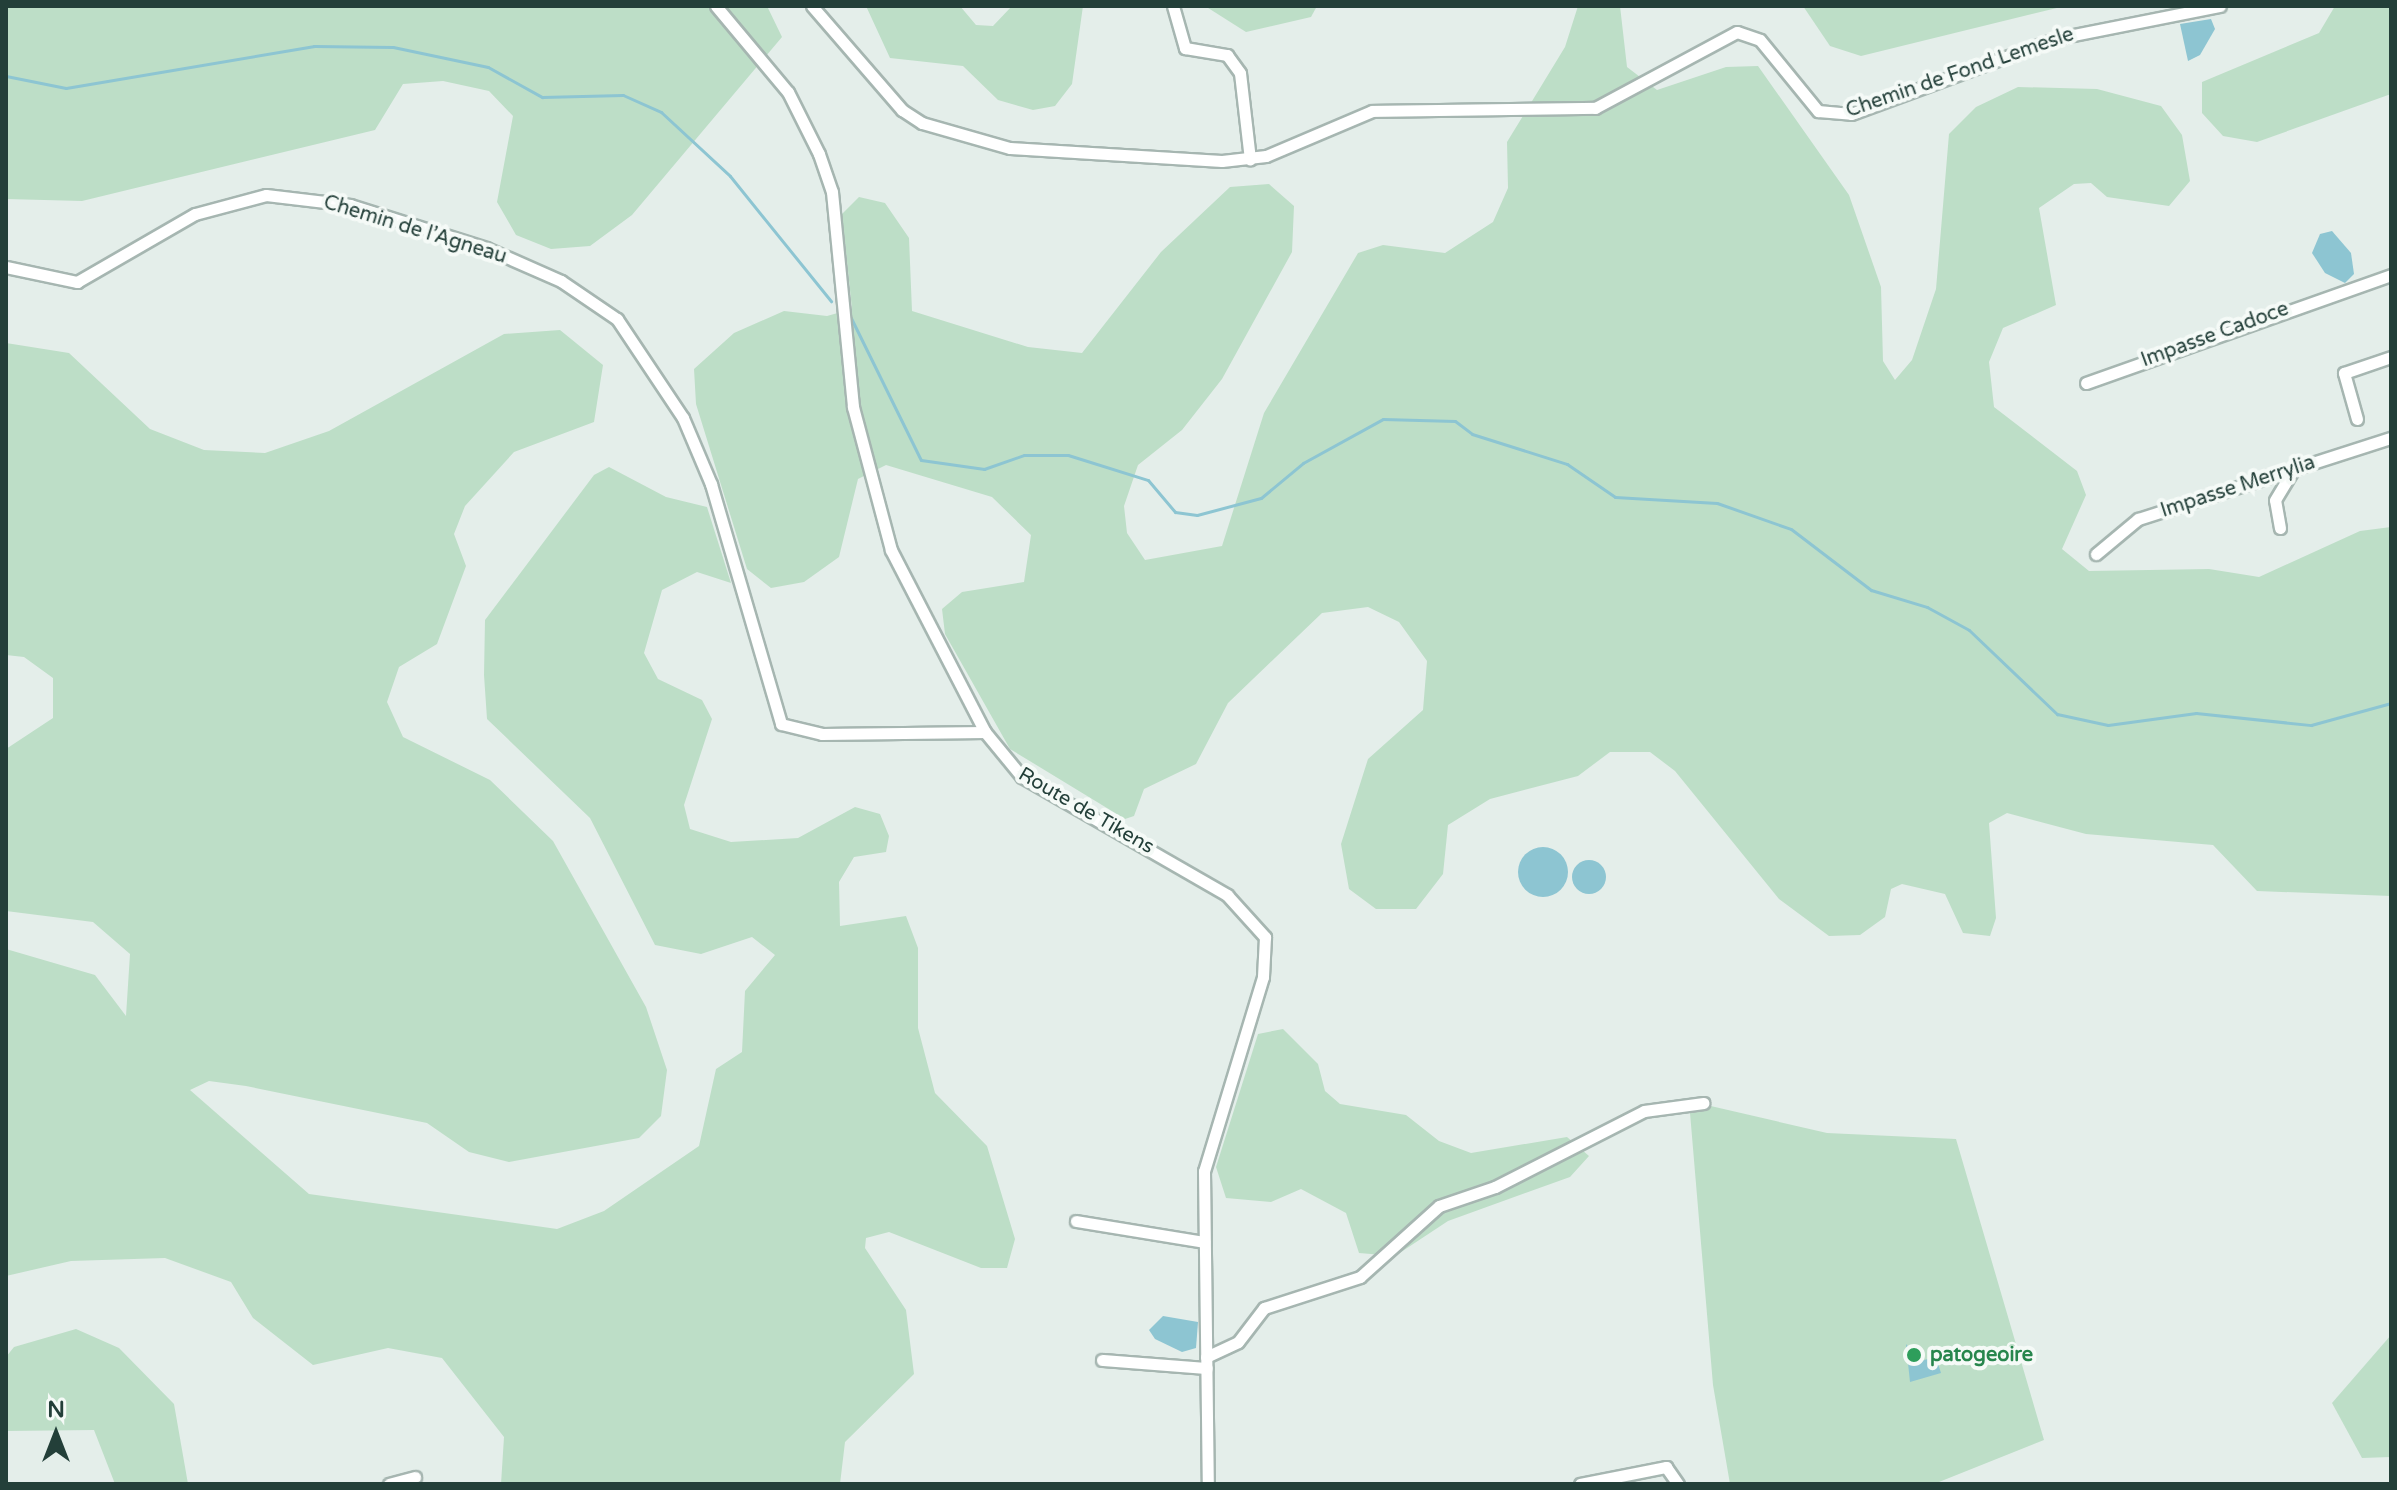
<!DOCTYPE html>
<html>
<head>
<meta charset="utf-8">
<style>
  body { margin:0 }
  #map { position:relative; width:2397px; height:1490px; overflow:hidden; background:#e4eeea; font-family:"Varela Round",sans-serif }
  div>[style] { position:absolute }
  .green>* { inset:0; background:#bddec7 }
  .water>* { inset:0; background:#8dc5d2 }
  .round { border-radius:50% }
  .stream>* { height:3px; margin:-1.5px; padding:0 1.5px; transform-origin:1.5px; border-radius:1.5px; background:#8dc5d2 }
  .roads { filter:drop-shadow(2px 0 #a6b6b1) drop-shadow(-2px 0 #a6b6b1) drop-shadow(0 2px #a6b6b1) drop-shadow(0 -2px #a6b6b1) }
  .minor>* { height:11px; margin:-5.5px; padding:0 5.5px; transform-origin:5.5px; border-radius:5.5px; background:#fff }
  .dots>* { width:22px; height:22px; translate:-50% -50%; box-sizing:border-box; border:4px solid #f5faf7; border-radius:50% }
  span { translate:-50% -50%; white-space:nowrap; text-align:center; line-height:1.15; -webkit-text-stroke:8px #f5faf7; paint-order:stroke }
  .street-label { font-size:20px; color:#233f39 }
  .leisure-label { font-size:20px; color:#27864d; font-weight:700 }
  .left { translate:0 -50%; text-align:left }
  .frame { position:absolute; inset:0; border:8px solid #233f39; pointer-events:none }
  .north { position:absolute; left:16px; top:1394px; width:80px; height:80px; -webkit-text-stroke:6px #f5faf7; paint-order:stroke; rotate:0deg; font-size:22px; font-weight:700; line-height:32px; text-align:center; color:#233f39 }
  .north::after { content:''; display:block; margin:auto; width:28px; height:36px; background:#233f39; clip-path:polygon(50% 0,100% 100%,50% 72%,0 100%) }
</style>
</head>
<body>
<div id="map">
  <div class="green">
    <i style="clip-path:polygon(6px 6px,767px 6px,782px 37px,632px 215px,590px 246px,551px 249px,516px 235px,497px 202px,513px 116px,489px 91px,443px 81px,403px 84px,375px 130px,82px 201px,6px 199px)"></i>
    <i style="clip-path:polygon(866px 6px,960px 6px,976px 25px,993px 26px,1012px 6px,1083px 6px,1072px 84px,1055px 106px,1033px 110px,998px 100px,963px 66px,890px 58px)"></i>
    <i style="clip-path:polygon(1205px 6px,1317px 6px,1311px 17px,1246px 32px)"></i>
    <i style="clip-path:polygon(1578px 6px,1620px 6px,1627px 67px,1657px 90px,1726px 67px,1758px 66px,1849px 195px,1881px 287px,1883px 361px,1895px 380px,1912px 360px,1936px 289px,1949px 134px,1976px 107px,2018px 87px,2097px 89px,2161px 106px,2182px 135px,2190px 181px,2169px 206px,2107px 197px,2091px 183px,2074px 184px,2039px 208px,2056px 305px,2003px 328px,1989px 362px,1994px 407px,2077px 471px,2086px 495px,2062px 549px,2089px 571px,2209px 569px,2259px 577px,2360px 531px,2391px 527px,2391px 896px,2257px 891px,2213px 845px,2086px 834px,2007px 813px,1989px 823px,1996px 918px,1990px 936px,1963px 933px,1945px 894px,1902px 884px,1891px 889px,1885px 917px,1860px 935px,1829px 936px,1779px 899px,1675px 771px,1650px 752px,1610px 752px,1578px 776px,1490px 799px,1448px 825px,1443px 874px,1416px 909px,1376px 909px,1349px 889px,1341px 844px,1368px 759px,1423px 710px,1427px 661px,1399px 622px,1368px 607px,1322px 613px,1228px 703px,1196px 764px,1144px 789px,1134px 816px,1125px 819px,1010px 749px,945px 634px,942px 609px,962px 592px,1024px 582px,1031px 535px,992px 497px,886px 465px,858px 479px,839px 557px,804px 582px,771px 588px,747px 569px,696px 404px,694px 369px,734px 333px,784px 311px,827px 316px,852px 309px,842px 214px,859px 197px,885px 203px,909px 238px,912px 311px,1028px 347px,1082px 353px,1161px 252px,1230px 187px,1269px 184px,1294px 206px,1292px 252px,1222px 379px,1182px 430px,1138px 465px,1124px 506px,1127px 533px,1145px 560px,1222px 546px,1264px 413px,1358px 253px,1383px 245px,1445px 253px,1493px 222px,1508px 188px,1507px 142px,1565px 47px)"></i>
    <i style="clip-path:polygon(1803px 6px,2065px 6px,1861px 56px,1830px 46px)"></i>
    <i style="clip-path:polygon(2335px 6px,2391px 6px,2391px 94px,2257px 142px,2223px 136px,2202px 113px,2202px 82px,2319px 33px)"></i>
    <i style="clip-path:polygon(560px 330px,603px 365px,594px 422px,514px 452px,465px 506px,454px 534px,466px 566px,437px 644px,399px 667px,387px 702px,403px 737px,490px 780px,553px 841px,646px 1007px,667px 1070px,661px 1116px,639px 1138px,509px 1162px,469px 1152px,427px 1123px,246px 1086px,209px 1081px,190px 1090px,309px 1194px,557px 1229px,604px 1211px,699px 1146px,716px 1069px,742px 1052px,745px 991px,775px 955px,752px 937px,701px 954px,655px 945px,590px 818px,487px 719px,484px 675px,485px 620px,594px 475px,609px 467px,666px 497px,707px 507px,731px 583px,697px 572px,662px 590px,644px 653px,658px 679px,702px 700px,712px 719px,684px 805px,690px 829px,731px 842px,798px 838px,855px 807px,880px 814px,889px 836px,886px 852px,854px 857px,839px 882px,840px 926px,906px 916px,918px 948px,918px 1028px,935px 1093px,987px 1146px,1015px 1239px,1007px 1268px,981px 1268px,889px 1232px,866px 1238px,865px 1248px,906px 1310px,914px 1374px,845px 1442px,840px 1484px,501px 1484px,504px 1437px,442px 1358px,388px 1348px,313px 1365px,253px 1318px,231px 1282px,165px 1258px,71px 1261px,6px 1276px,6px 949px,95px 975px,126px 1016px,130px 954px,93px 922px,6px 911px,6px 749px,53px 718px,53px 678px,24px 657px,6px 655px,6px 343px,69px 353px,150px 429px,204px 450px,265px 453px,329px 431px,504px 334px)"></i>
    <i style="clip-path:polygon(1283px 1029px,1318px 1064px,1325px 1091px,1340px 1104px,1406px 1115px,1439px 1141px,1471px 1153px,1567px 1137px,1589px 1156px,1570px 1177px,1448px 1221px,1395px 1256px,1359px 1253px,1346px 1213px,1301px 1189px,1271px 1202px,1226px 1198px,1216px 1167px,1258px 1034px)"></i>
    <i style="clip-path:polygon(1689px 1101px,1827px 1133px,1956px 1139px,2044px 1440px,1934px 1484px,1730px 1484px,1713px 1385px)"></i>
    <i style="clip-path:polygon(76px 1329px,119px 1348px,174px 1404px,188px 1484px,115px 1484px,94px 1430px,6px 1431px,6px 1357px,14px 1347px)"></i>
    <i style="clip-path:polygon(2391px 1335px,2391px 1457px,2362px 1458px,2332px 1403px)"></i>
  </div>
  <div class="water">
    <i style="clip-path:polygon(2211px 19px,2215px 29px,2200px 55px,2188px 61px,2180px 24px)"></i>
    <i style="clip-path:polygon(2332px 231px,2351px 253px,2354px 274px,2345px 283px,2325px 273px,2312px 253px,2320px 234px)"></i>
    <i class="round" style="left:1518px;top:847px;width:50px;height:50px"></i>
    <i class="round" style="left:1572px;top:860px;width:34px;height:34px"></i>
    <i style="clip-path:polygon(1163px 1316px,1198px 1322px,1196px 1348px,1182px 1352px,1155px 1339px,1149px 1330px)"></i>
    <i style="clip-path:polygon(1906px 1344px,1920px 1361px,1936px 1357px,1941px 1373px,1910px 1382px)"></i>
  </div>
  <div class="stream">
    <i style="left:6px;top:76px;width:61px;rotate:11.3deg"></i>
    <i style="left:66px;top:88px;width:252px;rotate:-9.6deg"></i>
    <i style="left:314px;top:46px;width:79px;rotate:0.7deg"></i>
    <i style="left:393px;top:47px;width:97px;rotate:11.9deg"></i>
    <i style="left:488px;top:67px;width:62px;rotate:29.1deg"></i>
    <i style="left:542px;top:97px;width:81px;rotate:-1.4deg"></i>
    <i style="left:623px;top:95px;width:42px;rotate:24.1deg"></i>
    <i style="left:661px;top:112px;width:94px;rotate:42.8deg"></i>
    <i style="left:730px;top:176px;width:161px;rotate:51.1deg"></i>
    <i style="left:851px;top:318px;width:158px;rotate:63.8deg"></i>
    <i style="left:921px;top:460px;width:64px;rotate:8.1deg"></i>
    <i style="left:984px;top:469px;width:42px;rotate:-19.3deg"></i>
    <i style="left:1024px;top:455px;width:44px"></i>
    <i style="left:1068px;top:455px;width:84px;rotate:17.4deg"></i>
    <i style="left:1148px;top:480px;width:42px;rotate:49.8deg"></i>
    <i style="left:1175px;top:512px;width:22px;rotate:8deg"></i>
    <i style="left:1197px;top:515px;width:66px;rotate:-14.9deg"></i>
    <i style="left:1261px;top:498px;width:55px;rotate:-39.8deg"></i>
    <i style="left:1303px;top:463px;width:91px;rotate:-28.8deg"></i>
    <i style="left:1383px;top:419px;width:72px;rotate:1.6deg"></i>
    <i style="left:1455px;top:421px;width:21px;rotate:37deg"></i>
    <i style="left:1472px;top:434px;width:100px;rotate:17.5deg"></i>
    <i style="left:1567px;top:464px;width:58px;rotate:34.5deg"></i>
    <i style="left:1615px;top:497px;width:102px;rotate:3.4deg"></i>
    <i style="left:1717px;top:503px;width:78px;rotate:19.4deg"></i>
    <i style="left:1791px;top:529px;width:101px;rotate:37.3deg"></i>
    <i style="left:1871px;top:590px;width:59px;rotate:16.9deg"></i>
    <i style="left:1927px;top:607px;width:48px;rotate:28.7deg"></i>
    <i style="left:1969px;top:630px;width:122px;rotate:43.7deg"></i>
    <i style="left:2057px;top:714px;width:52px;rotate:12.2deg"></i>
    <i style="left:2108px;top:725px;width:89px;rotate:-7.8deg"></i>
    <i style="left:2196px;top:713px;width:116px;rotate:6deg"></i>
    <i style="left:2311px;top:725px;width:83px;rotate:-15.4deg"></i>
  </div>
  <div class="roads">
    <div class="minor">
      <i style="left:716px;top:6px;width:112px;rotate:50.1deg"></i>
      <i style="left:788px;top:92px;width:69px;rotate:63.4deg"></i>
      <i style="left:819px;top:154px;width:40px;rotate:71.1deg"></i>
      <i style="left:832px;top:192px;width:216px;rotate:84.4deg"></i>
      <i style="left:853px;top:407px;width:148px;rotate:75.1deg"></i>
      <i style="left:891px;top:550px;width:205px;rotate:62.7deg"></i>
      <i style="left:985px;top:732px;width:58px;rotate:50.6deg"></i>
      <i style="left:1022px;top:777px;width:237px;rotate:29.9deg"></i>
      <i style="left:1227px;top:895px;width:57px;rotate:47.9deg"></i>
      <i style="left:1265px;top:937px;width:40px;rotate:92.9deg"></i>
      <i style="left:1263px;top:977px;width:203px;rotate:106.9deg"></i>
      <i style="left:1204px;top:1171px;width:313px;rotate:89.3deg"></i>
      <i style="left:812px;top:6px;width:138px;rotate:49.1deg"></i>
      <i style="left:902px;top:110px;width:24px;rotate:33deg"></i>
      <i style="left:922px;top:123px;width:91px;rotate:15.9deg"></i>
      <i style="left:1010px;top:148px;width:212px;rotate:3.5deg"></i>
      <i style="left:1222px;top:161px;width:44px;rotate:-6.5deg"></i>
      <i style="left:1266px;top:156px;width:115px;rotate:-23deg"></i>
      <i style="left:1372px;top:111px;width:223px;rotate:-0.8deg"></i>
      <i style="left:1595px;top:108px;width:161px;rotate:-28.2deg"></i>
      <i style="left:1737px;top:32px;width:24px;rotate:19deg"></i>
      <i style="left:1760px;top:40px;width:92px;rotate:50.8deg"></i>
      <i style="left:1818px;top:111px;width:33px;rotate:5deg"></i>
      <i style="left:1851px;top:114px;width:221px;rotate:-20.2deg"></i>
      <i style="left:2058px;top:38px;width:165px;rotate:-11.2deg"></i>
      <i style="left:1173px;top:6px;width:44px;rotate:74.1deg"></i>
      <i style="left:1185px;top:48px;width:43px;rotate:9.5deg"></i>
      <i style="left:1227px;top:55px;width:22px;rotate:54deg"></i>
      <i style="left:1240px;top:73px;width:87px;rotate:83.4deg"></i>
      <i style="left:6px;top:267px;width:73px;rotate:11.9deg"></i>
      <i style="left:77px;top:282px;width:136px;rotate:-30deg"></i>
      <i style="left:195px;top:214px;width:73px;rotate:-15deg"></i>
      <i style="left:266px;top:195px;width:85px;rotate:6.8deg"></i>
      <i style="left:350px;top:205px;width:143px;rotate:17.5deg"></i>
      <i style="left:486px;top:248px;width:82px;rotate:23.7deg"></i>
      <i style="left:561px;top:281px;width:68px;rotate:34.2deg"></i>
      <i style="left:617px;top:319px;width:119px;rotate:56.3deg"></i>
      <i style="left:683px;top:418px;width:72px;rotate:67deg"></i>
      <i style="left:711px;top:484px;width:250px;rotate:73.7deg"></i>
      <i style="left:781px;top:724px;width:42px;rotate:13.7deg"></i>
      <i style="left:822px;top:734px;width:163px;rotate:-0.7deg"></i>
      <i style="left:2086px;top:383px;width:324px;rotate:-19.5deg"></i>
      <i style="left:2357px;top:419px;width:48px;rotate:-105.8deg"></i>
      <i style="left:2344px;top:373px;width:50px;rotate:-18.8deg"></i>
      <i style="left:2280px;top:528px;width:28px;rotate:-100deg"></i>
      <i style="left:2275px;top:500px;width:39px;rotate:-59deg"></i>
      <i style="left:2096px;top:554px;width:55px;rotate:-39.8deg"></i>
      <i style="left:2138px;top:519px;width:266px;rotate:-17.8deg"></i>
      <i style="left:1076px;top:1221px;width:130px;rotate:9.3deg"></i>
      <i style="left:1206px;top:1357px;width:35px;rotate:-25deg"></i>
      <i style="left:1238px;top:1342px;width:43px;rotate:-52.6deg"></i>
      <i style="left:1264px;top:1308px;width:101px;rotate:-17.9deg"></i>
      <i style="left:1360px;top:1277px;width:106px;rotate:-41.9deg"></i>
      <i style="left:1439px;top:1206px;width:59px;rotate:-18.7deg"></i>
      <i style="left:1495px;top:1187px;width:167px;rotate:-27deg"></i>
      <i style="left:1644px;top:1111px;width:60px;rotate:-7.7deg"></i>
      <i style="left:1102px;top:1360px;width:105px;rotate:4.4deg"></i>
      <i style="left:389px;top:1484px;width:27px;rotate:-15deg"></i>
      <i style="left:1580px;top:1484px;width:88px;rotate:-11.2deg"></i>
      <i style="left:1666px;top:1467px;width:21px;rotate:55deg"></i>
    </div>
  </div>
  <div class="dots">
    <i style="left:1914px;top:1355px;background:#2e9e5b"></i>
  </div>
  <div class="street-label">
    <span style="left:1960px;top:73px;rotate:-19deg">Chemin de Fond Lemesle</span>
    <span style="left:415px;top:230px;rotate:17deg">Chemin de l’Agneau</span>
    <span style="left:2215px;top:335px;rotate:-20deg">Impasse Cadoce</span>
    <span style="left:2238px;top:487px;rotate:-18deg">Impasse Merrylia</span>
    <span style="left:1086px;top:811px;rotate:30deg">Route de Tikens</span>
  </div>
  <div class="leisure-label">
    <span class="left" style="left:1930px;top:1355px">patogeoire</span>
  </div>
  <div class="frame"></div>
  <div class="north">N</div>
</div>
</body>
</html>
